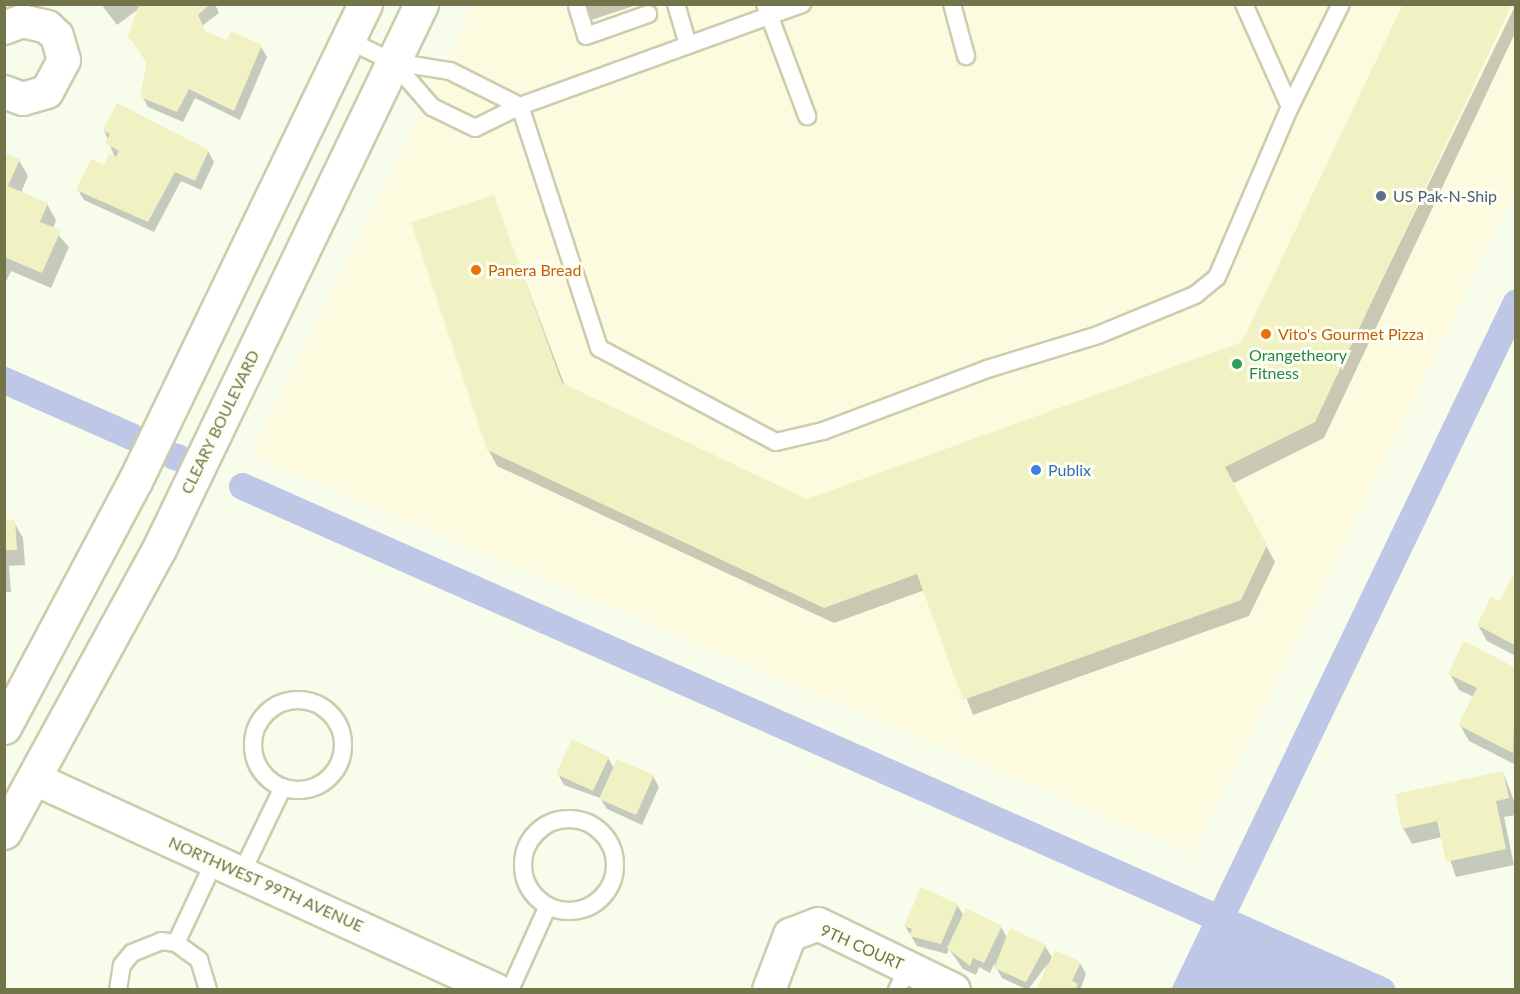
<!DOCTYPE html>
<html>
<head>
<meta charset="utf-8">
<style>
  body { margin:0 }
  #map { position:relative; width:1520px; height:994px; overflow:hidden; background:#f8fdeb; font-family:Lato,sans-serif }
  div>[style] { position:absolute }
  .commercial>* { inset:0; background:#fdfbdf }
  .water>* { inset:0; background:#bfc7e7 }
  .shadow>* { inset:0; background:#0003 }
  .canal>* { height:27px; margin:-13.5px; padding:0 13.5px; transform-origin:13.5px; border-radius:13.5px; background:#bfc7e7 }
  .building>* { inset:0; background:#f0f2c3 }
  .roads { filter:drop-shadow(2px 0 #cbcdad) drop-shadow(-2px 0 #cbcdad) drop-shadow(0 2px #cbcdad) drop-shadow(0 -2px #cbcdad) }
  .lane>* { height:16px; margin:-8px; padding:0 8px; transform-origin:8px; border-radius:8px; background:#fff }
  .lane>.ring { margin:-8px; padding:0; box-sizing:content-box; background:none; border:16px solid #fff; border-radius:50% }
  .street>* { height:32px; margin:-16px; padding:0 16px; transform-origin:16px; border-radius:16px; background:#fff }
  .secondary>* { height:33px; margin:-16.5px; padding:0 16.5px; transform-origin:16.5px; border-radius:16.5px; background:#fff }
  .dots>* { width:16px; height:16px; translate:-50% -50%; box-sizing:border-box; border:3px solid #fcfff2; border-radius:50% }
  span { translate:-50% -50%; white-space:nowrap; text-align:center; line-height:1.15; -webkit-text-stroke:6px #fcfff2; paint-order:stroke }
  .service-label { font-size:16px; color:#4e5e75 }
  .left { translate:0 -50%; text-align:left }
  .food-label { font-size:16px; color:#c56008 }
  .leisure-label { font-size:16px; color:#27864d }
  .street-label { font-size:16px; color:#74744a }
  .shop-label { font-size:16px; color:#366cbe }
  .frame { position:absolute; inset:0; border:6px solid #74744a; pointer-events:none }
</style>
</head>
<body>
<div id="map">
  <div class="commercial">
    <i style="clip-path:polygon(473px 5px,1515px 5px,1515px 193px,1192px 853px,251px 455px)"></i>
  </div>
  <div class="water">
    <i style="clip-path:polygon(1218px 921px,1381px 989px,1185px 989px)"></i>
  </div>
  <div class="shadow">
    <i style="clip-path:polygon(101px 4px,215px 4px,219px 13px,202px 26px,206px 34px,228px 42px,232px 33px,261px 47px,267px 57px,240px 120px,195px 98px,183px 122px,148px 107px,142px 96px,148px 64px,129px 36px,140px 8px,117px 25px)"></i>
    <i style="clip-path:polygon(572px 4px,640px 4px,582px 23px)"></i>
    <i style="clip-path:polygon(1510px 4px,1310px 428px,1516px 4px,1516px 31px,1324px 438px,1232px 484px,1275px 562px,1249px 616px,973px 715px,925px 590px,834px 623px,497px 466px,488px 449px,493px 196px,565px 386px,807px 501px,1243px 343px)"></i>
    <i style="clip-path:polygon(104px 130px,208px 151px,214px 162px,201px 190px,181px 181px,154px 232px,84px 200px,78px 190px,115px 158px)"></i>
    <i style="clip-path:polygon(4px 154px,19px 160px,28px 176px,21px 193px,47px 204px,56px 220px,53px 229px,69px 247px,51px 288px,11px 271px,4px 286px)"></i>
    <i style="clip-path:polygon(4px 510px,6px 522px,14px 522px,23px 538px,25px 565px,9px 566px,11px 592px,4px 592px)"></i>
    <i style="clip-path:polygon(1516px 574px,1516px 656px,1487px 641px,1478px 625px,1500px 603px)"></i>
    <i style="clip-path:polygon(1516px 669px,1516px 765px,1469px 741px,1460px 725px,1474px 697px,1459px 690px,1450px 674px)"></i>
    <i style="clip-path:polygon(608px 758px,614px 768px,653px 776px,659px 787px,642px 825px,607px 809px,600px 798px,564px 785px,558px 774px)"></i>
    <i style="clip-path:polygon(1503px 772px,1516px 806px,1516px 815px,1504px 817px,1514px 865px,1456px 877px,1442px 837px,1412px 844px,1403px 828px)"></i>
    <i style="clip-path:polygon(957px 905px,964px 916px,1001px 927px,1008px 939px,1045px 946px,1053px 959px,1080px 963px,1086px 974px,1080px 990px,1038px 990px,1048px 963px,1028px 990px,1002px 978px,994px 964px,990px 973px,979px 967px,976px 975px,963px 969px,949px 949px,947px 954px,917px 946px,905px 926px)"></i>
  </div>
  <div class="canal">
    <i style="left:4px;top:380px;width:139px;rotate:23.8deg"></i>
    <i style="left:174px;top:456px;width:3px;rotate:18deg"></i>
    <i style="left:242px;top:486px;width:1246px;rotate:23.87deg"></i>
    <i style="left:1185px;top:990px;width:763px;rotate:-64.31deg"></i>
  </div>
  <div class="building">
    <i style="clip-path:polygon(210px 4px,198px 15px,206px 32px,227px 40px,231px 31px,262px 45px,234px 111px,189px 89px,177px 112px,140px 97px,147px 62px,128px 36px,139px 5px)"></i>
    <i style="clip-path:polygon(1403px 4px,1512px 4px,1315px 422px,1225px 467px,1267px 545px,1241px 600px,963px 700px,917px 574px,824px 608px,487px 450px,411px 222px,494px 195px,562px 383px,807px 499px,1242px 342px)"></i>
    <i style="clip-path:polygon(117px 103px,209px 150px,195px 181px,175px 172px,148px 222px,76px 190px,91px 159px,104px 165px,109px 153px,116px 157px,119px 151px,105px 143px,110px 134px,103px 130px)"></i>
    <i style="clip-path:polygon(4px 153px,20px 159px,8px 186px,48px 203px,40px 222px,61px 230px,42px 273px,4px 257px)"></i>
    <i style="clip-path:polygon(15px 520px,17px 550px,4px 550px,4px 521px)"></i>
    <i style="clip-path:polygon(1516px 571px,1516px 646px,1477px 625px,1491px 597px,1499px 601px)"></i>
    <i style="clip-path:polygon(1464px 641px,1516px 668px,1513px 753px,1458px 725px,1477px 688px,1448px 674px)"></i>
    <i style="clip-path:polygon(572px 739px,609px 757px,593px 791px,556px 774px)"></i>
    <i style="clip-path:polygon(617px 759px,654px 775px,636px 815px,599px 799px)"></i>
    <i style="clip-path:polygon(1503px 771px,1509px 798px,1496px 801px,1506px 849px,1446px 862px,1437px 821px,1402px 829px,1395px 794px)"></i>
    <i style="clip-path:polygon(921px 887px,958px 904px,941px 944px,909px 936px,912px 929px,904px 926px)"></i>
    <i style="clip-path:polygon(966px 908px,1002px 926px,984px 963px,973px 958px,970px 966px,947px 948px)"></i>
    <i style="clip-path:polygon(1010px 928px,1046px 945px,1026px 982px,994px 968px)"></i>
    <i style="clip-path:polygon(1055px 950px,1081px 962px,1072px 981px,1078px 984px,1075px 990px,1036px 990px)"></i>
  </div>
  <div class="roads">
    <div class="lane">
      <i style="left:676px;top:4px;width:43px;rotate:73.7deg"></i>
      <i style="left:765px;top:4px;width:120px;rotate:69.4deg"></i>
      <i style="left:952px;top:4px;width:54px;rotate:74.9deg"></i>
      <i style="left:577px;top:6px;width:31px;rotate:73deg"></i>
      <i style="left:586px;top:36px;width:66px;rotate:-19.5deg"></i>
      <i style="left:348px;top:40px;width:50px;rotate:26.1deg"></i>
      <i style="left:393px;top:62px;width:58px;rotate:9deg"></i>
      <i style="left:450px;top:71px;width:78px;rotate:26.6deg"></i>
      <i style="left:520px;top:106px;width:255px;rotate:71.9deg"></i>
      <i style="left:599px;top:348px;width:200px;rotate:28deg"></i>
      <i style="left:776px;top:442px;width:48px;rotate:-13.2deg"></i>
      <i style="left:823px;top:431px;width:175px;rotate:-20.7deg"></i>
      <i style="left:987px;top:369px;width:116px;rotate:-17deg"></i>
      <i style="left:1098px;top:335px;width:105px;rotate:-22.4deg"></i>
      <i style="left:1195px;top:295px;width:28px;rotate:-39deg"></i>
      <i style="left:1217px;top:277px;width:185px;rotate:-66.8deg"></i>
      <i style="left:1290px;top:107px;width:113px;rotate:-114.1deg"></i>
      <i style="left:393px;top:62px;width:60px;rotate:49.1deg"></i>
      <i style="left:432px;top:107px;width:48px;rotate:26deg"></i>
      <i style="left:475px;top:128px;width:50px;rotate:-26.1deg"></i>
      <i style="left:520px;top:106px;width:300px;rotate:-19.9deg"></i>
      <i style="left:1290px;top:107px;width:115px;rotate:-63.7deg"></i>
      <i class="ring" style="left:253px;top:700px;width:74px;height:74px"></i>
      <i class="ring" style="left:523px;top:819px;width:76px;height:76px"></i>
      <i style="left:242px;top:872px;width:94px;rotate:-64.2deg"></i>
      <i style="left:176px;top:943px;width:92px;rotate:-64.8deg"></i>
      <i style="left:118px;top:990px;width:25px;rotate:-81deg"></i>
      <i style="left:122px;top:965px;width:16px;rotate:-50deg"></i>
      <i style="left:132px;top:953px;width:31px;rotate:-22deg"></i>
      <i style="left:161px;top:941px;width:15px;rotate:8deg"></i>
      <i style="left:176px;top:943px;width:29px;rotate:36deg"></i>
      <i style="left:199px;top:960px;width:31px;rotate:73deg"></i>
      <i style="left:510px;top:990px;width:92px;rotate:-65.7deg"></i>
      <i style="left:897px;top:990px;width:25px;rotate:-64deg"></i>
    </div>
    <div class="street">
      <i style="left:4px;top:28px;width:19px;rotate:-21deg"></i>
      <i style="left:22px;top:21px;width:26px;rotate:13deg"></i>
      <i style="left:47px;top:27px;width:13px;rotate:42deg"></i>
      <i style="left:57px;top:36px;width:25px;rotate:74deg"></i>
      <i style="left:64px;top:60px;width:36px;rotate:118deg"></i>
      <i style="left:47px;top:92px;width:25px;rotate:164deg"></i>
      <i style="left:23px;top:99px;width:20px;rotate:-160deg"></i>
      <i style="left:35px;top:779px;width:507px;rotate:24.59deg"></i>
      <i style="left:769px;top:990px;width:59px;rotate:-69.1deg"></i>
      <i style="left:790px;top:935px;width:30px;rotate:-21deg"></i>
      <i style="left:818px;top:924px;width:151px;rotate:25.9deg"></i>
    </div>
    <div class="secondary">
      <i style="left:4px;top:727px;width:279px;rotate:-62deg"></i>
      <i style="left:135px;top:481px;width:530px;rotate:-64.26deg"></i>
      <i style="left:4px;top:832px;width:323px;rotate:-61.3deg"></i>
      <i style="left:159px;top:549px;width:605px;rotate:-64.32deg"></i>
    </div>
  </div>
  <div class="dots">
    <i style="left:1381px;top:196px;background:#5c6f8a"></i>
    <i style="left:476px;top:270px;background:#e8710a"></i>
    <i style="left:1266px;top:334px;background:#e8710a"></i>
    <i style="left:1237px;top:364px;background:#2e9e5b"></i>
    <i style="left:1036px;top:470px;background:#3f7fe0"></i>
  </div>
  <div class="service-label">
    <span class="left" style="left:1393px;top:196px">US Pak-N-Ship</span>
  </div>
  <div class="food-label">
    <span class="left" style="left:488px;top:270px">Panera Bread</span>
    <span class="left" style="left:1278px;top:334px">Vito's Gourmet Pizza</span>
  </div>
  <div class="leisure-label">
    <span class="left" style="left:1249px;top:364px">Orangetheory<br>Fitness</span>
  </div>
  <div class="street-label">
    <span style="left:220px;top:422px;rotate:-64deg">CLEARY BOULEVARD</span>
    <span style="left:266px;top:884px;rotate:24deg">NORTHWEST 99TH AVENUE</span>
    <span style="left:862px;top:947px;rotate:24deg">9TH COURT</span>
  </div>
  <div class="shop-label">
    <span class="left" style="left:1048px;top:470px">Publix</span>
  </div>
  <div class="frame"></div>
</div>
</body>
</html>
